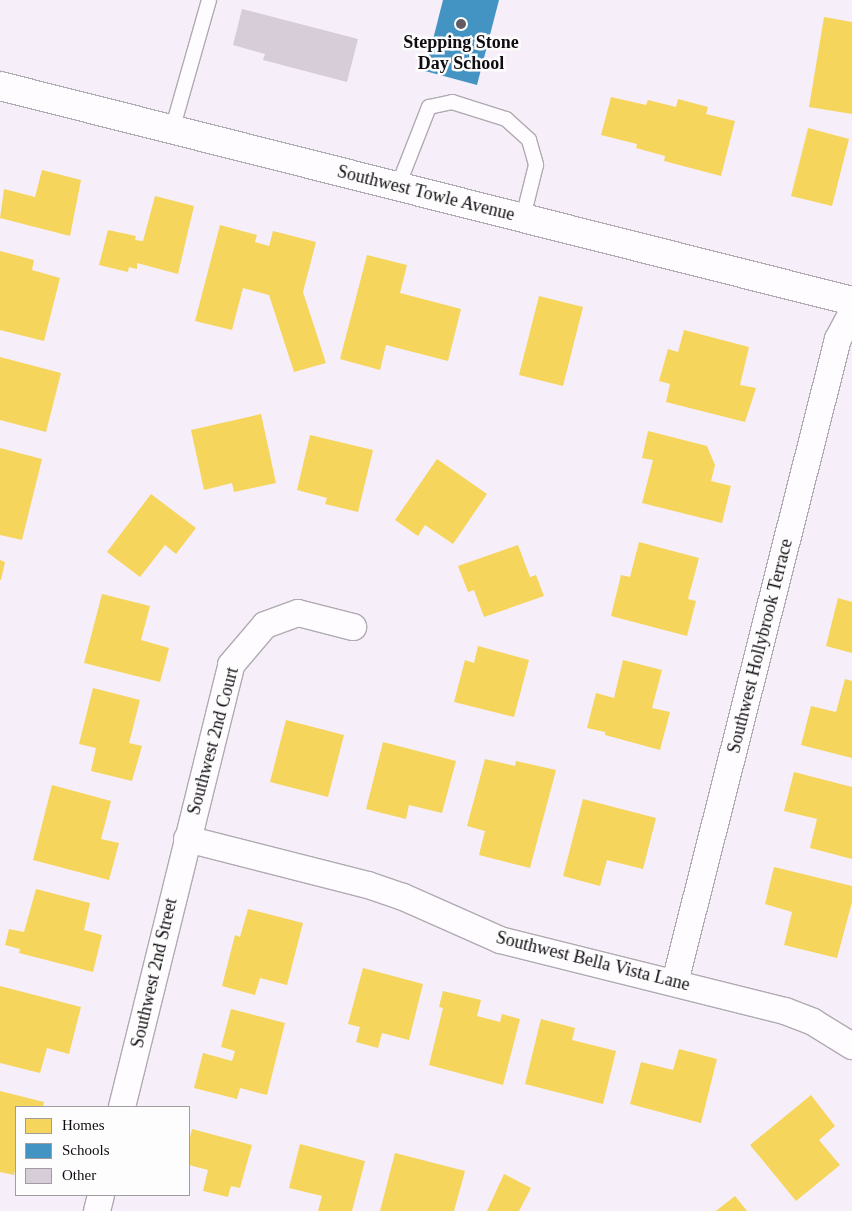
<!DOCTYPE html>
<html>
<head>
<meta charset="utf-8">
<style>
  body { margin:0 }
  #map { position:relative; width:852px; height:1211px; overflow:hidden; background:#f6eef9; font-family:Georgia,serif }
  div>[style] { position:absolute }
  .homes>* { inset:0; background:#f6d55c }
  .schools>* { inset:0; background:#4393c3 }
  .building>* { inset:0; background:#d6cdd9 }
  .roads { filter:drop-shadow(1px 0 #b0aab2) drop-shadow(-1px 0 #b0aab2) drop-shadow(0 1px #b0aab2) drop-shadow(0 -1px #b0aab2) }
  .lane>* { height:14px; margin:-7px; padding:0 7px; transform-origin:7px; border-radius:7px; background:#fefcfe }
  .street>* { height:26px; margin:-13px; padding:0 13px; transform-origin:13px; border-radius:13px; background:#fefcfe }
  .secondary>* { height:28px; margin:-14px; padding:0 14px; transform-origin:14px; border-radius:14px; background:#fefcfe }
  .dots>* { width:14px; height:14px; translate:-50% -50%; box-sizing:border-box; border:2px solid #fdfdfd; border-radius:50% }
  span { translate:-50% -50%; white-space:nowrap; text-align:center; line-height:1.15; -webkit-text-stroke:5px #fdfdfd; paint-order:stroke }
  .poi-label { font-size:18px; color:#110c12; font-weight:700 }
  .street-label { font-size:18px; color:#110c12 }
  .legend { position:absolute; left:15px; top:1106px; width:175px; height:90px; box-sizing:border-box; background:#fdfdfd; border:1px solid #9f9d9f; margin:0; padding:6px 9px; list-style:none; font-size:15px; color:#110c12 }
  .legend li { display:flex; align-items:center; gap:10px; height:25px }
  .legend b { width:25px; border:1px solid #9f9d9f }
</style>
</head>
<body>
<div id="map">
  <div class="homes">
    <i style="clip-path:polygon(824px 17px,852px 22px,852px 114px,809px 107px)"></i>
    <i style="clip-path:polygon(611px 97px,646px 105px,648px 100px,676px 107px,678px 99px,708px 107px,706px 114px,735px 121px,721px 176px,664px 161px,665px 156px,636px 148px,637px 144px,601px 135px)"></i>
    <i style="clip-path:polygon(808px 128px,849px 139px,832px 206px,791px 196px)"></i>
    <i style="clip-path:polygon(42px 170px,81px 180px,70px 236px,0 218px,4px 189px,35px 197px)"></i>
    <i style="clip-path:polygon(155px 196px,194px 206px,178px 274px,137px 263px,137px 269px,129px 267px,128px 272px,99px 265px,108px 230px,136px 236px,135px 240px,143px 241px)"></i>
    <i style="clip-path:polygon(220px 225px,257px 235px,255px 242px,269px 246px,273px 231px,316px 242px,303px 292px,326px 363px,294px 372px,269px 295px,243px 288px,232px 330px,195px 321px)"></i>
    <i style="clip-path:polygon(0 251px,34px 260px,32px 270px,60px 278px,44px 341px,0 330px)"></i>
    <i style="clip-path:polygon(367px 255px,407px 265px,400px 293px,461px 309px,448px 361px,386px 345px,380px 370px,340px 359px)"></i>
    <i style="clip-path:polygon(539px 296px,583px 307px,563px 386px,519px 375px)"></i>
    <i style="clip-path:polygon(684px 330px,749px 347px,740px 385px,756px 388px,745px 422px,666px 402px,670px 384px,659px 381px,668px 349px,678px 352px)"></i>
    <i style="clip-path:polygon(0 357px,61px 373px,46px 432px,0 420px)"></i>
    <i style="clip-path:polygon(261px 414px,276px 483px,234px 492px,232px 483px,204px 490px,191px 430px)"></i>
    <i style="clip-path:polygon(648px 431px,707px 446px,715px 465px,711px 481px,731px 486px,722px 523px,642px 503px,653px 460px,642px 458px)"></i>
    <i style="clip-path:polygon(310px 435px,373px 450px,358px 512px,325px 504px,327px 498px,297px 490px)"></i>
    <i style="clip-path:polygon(0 448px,42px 459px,22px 540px,0 535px)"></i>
    <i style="clip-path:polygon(437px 459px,487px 494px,453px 544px,425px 525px,418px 536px,395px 520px)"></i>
    <i style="clip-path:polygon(151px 494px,196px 528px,176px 554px,165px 545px,140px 577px,107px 552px)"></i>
    <i style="clip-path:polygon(639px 542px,699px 558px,688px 599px,696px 601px,687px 636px,611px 616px,621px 575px,630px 577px)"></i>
    <i style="clip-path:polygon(518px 545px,530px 577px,536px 575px,544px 596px,484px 617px,474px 590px,468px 592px,458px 566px)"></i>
    <i style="clip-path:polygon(0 560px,5px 562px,1px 580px,0 580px)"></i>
    <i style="clip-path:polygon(102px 594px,150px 606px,141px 640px,169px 648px,160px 682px,84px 663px)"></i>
    <i style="clip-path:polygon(838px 598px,852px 602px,852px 653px,826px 646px)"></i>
    <i style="clip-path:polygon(478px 646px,529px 660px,514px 717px,454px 702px,465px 660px,474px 663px)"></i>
    <i style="clip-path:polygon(623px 660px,662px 670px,652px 708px,670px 712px,660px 750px,605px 735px,605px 732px,587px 728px,596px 693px,614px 698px)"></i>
    <i style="clip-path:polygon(845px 679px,852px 681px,852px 758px,801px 745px,811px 706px,836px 712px)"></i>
    <i style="clip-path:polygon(93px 688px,140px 700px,129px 743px,142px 746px,132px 781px,91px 771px,96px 748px,79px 744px)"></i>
    <i style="clip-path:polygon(286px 720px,344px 735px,328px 797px,270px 782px)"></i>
    <i style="clip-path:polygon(383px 742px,456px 761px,442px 813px,409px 805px,406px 819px,366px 809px)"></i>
    <i style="clip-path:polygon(485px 759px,515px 766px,516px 761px,556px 770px,530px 868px,479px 855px,485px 831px,467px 826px)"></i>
    <i style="clip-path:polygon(794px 772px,852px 787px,852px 859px,810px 848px,817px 819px,784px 811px)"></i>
    <i style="clip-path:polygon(52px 785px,111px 801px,101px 839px,119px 843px,109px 880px,33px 860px)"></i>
    <i style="clip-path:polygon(583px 799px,656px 818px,643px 869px,607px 860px,600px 886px,563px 876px)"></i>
    <i style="clip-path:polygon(774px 867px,852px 886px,852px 902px,837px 958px,784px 945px,792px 912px,765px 904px)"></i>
    <i style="clip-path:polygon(36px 889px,90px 903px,84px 930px,102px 935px,93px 972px,19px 953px,20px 949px,5px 945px,9px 929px,24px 932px)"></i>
    <i style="clip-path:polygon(248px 909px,303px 923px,287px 985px,260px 978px,255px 995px,222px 986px,235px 935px,240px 937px)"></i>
    <i style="clip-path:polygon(363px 968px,423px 984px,409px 1040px,382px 1033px,378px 1048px,356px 1042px,360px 1027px,348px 1024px)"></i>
    <i style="clip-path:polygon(0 986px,81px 1007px,69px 1054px,47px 1048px,40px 1073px,0 1063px)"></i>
    <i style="clip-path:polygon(443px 991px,481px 1000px,477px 1016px,500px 1022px,502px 1014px,520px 1019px,503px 1085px,429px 1065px,443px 1008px,439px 1007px)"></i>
    <i style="clip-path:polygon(231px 1009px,285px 1023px,267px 1095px,240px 1088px,237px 1099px,194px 1088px,203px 1053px,232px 1061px,235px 1051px,221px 1047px)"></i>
    <i style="clip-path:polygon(541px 1019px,575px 1028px,572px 1040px,616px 1051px,603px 1104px,525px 1084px)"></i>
    <i style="clip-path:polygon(679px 1049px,717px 1059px,701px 1123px,630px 1104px,641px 1062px,673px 1070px)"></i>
    <i style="clip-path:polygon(0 1091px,44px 1102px,43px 1107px,16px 1107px,16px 1165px,14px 1175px,0 1172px)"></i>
    <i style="clip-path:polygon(811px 1095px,835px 1126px,819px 1140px,840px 1165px,796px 1201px,750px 1145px)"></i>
    <i style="clip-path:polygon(192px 1129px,252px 1145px,240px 1188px,231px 1186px,228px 1197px,203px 1191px,208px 1170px,189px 1165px,189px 1141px)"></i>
    <i style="clip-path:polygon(300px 1144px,365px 1161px,352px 1211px,318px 1211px,322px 1196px,289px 1188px)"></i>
    <i style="clip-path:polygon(395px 1153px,465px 1171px,454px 1211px,380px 1211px)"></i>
    <i style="clip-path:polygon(504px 1174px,531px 1188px,519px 1211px,487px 1211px)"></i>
    <i style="clip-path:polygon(735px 1196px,747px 1211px,716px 1211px)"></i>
  </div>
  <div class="schools">
    <i style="clip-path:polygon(443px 0,499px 0,477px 85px,425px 71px)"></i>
  </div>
  <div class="building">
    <i style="clip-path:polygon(242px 9px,358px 39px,347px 82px,263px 60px,265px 54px,233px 45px)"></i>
  </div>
  <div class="roads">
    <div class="lane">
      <i style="left:172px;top:130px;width:135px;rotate:-74.1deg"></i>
      <i style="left:398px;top:186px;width:85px;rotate:-68.6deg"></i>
      <i style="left:429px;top:107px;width:24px;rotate:-12deg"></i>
      <i style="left:452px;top:102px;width:57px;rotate:17.5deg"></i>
      <i style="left:506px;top:119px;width:31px;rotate:42deg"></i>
      <i style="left:529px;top:140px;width:26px;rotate:74deg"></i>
      <i style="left:536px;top:165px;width:54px;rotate:104deg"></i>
    </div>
    <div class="street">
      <i style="left:187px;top:839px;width:187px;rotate:14.3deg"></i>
      <i style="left:368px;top:885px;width:37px;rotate:19deg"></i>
      <i style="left:403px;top:897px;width:106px;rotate:23.9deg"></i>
      <i style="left:500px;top:940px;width:294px;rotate:14deg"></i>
      <i style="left:785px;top:1011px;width:30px;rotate:21deg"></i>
      <i style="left:813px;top:1022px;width:46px;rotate:31.6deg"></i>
      <i style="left:675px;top:982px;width:663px;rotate:-75.78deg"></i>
      <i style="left:838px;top:339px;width:30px;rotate:-62deg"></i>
      <i style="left:122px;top:1107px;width:455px;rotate:-76.1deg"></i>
      <i style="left:231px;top:665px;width:52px;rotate:-49.6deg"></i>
      <i style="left:265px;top:625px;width:35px;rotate:-20deg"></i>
      <i style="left:298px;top:613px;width:57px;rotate:14.3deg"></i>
      <i style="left:97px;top:1211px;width:16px;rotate:-76deg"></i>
    </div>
    <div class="secondary">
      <i style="left:0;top:86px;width:879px;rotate:14.16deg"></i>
    </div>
  </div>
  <div class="dots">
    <i style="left:461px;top:24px;background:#615b63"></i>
  </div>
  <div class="poi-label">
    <span style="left:461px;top:53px">Stepping Stone<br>Day School</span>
  </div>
  <div class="street-label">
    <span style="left:426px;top:193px;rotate:14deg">Southwest Towle Avenue</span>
    <span style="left:760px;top:646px;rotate:-76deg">Southwest Hollybrook Terrace</span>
    <span style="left:213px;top:741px;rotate:-75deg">Southwest 2nd Court</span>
    <span style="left:593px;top:961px;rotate:14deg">Southwest Bella Vista Lane</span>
    <span style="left:154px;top:973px;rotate:-77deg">Southwest 2nd Street</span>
  </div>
  <ul class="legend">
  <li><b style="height:14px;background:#f6d55c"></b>Homes</li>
  <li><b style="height:14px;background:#4393c3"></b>Schools</li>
  <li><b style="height:14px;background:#d6cdd9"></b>Other</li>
  </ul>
</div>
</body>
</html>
